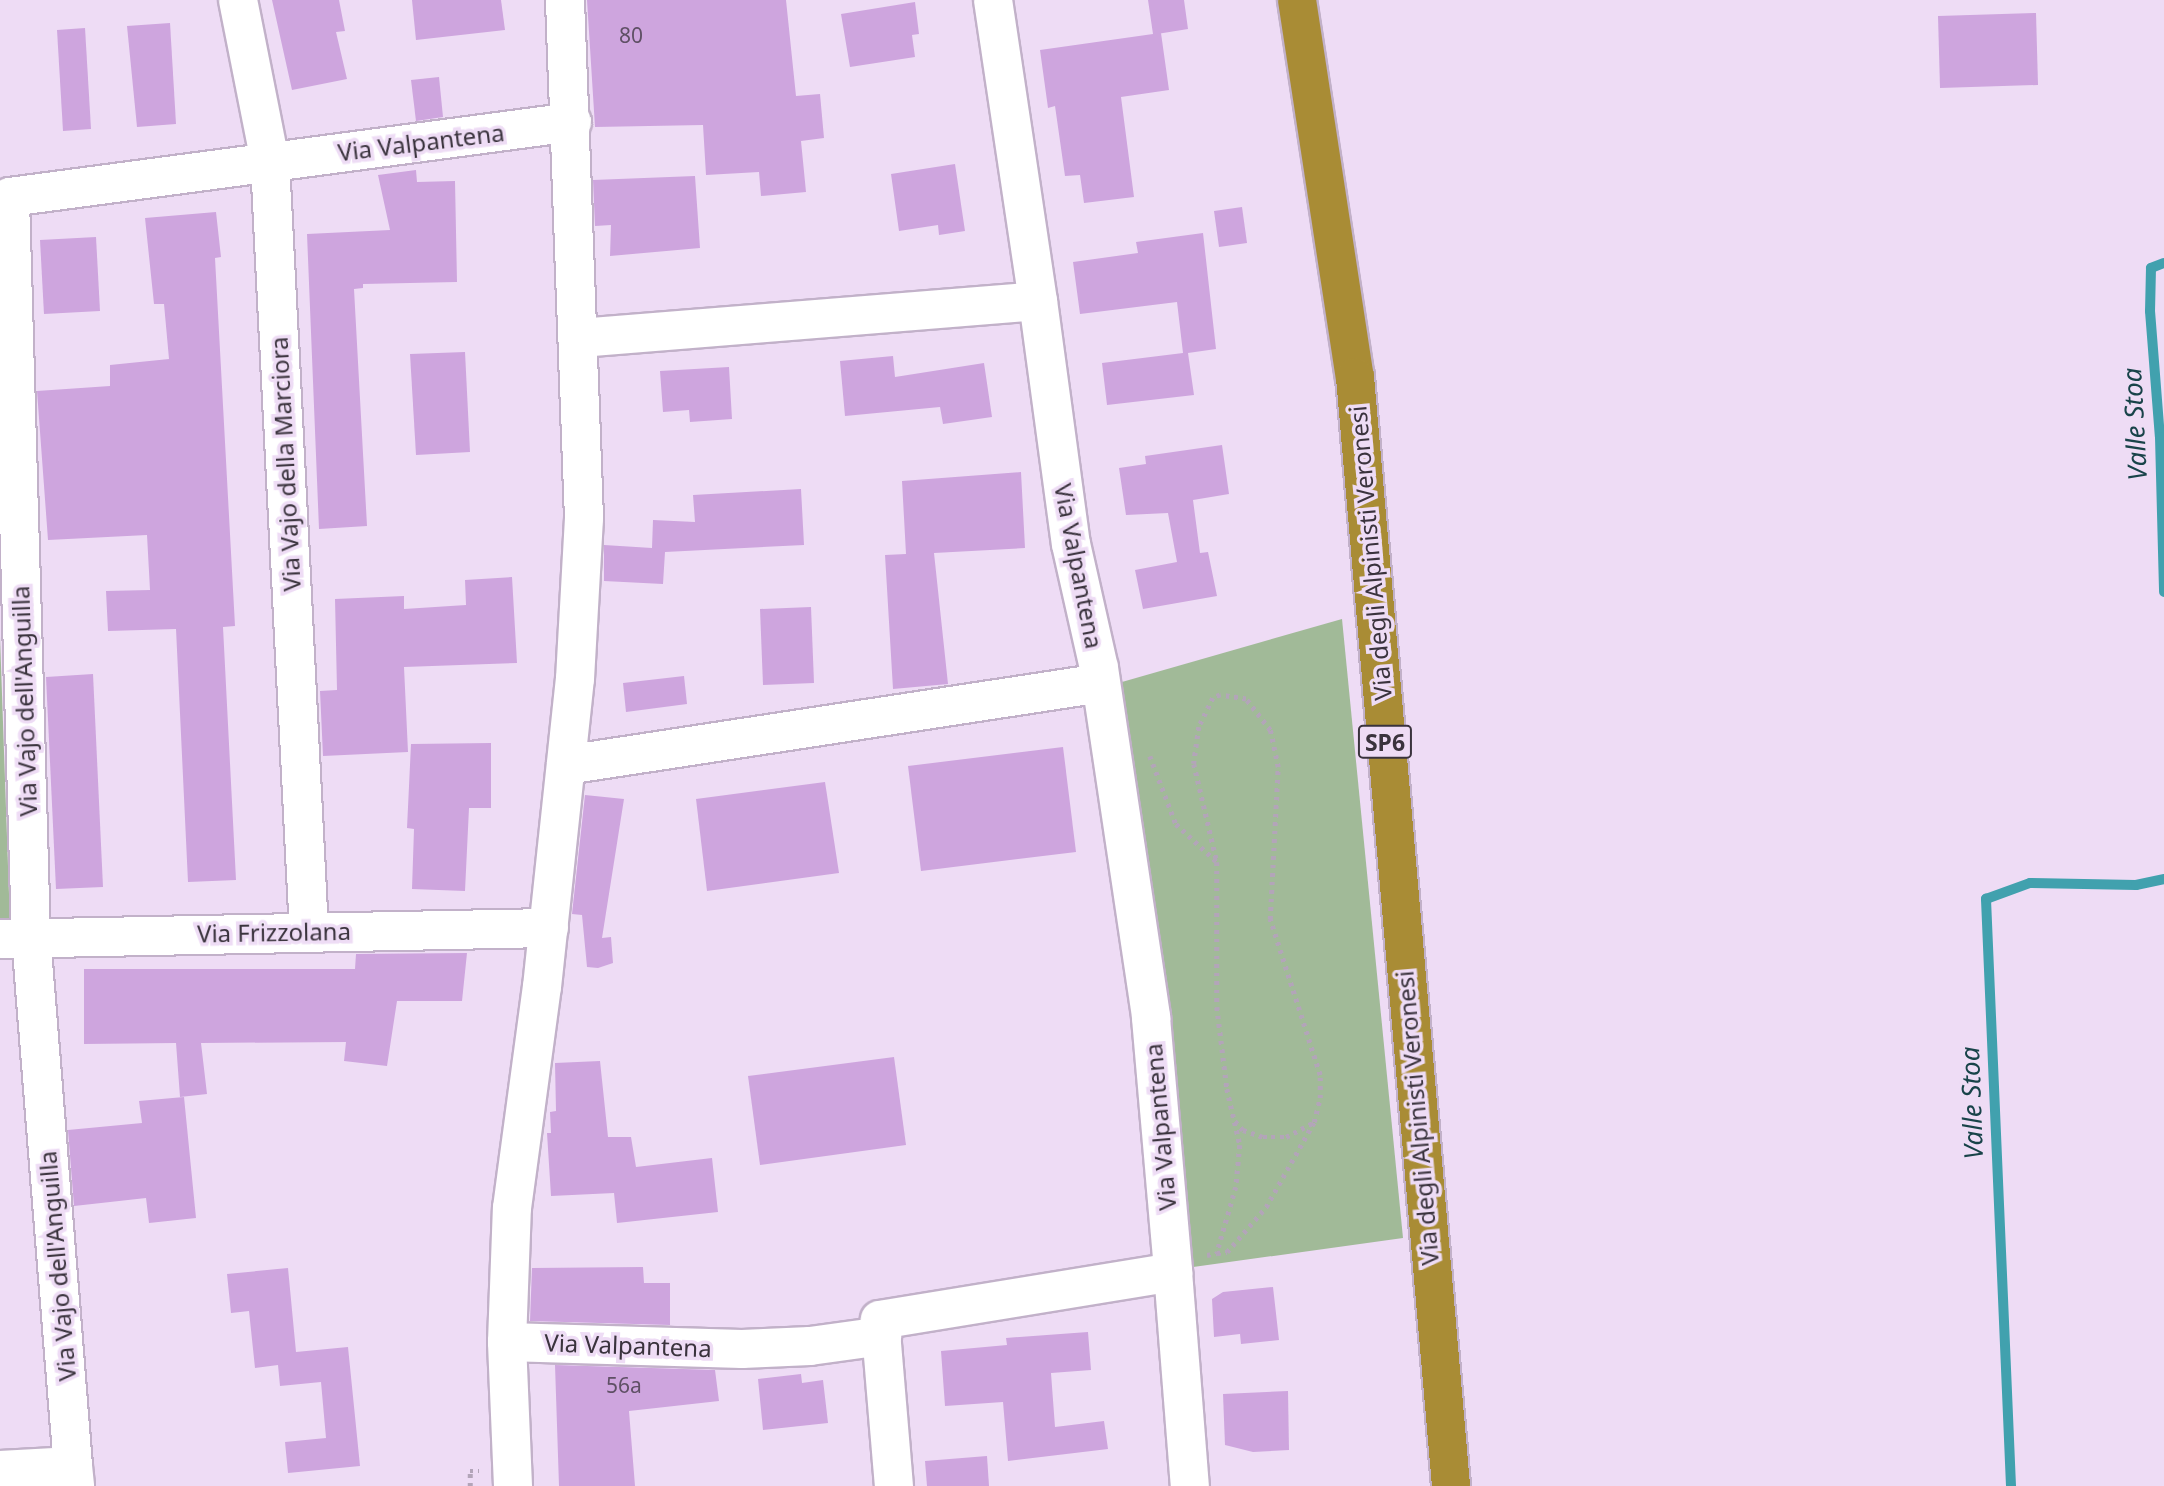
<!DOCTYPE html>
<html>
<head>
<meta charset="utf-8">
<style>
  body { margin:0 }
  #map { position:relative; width:2164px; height:1486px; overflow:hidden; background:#eedcf5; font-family:"Noto Sans",sans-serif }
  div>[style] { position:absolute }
  .green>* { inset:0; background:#a1ba98 }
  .stream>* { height:10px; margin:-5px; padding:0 5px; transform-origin:5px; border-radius:5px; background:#41a1ae }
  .building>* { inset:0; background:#cea5de }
  .path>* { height:4.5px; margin-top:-2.25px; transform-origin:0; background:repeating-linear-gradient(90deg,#b3a5b9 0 3.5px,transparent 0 8.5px) }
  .roads { filter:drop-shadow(2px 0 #c2b1c9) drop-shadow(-2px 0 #c2b1c9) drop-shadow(0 2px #c2b1c9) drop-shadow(0 -2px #c2b1c9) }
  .minor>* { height:38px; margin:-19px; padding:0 19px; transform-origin:19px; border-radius:19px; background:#fff }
  .highway>* { height:38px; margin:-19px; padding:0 19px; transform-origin:19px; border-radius:19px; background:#a98c35 }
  span { translate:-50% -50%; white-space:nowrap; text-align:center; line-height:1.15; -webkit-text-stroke:7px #eedcf5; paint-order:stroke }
  .number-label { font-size:21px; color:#5f5065 }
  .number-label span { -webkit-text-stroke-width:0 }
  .shield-label span { padding:2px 5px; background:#eedcf5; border:2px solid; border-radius:5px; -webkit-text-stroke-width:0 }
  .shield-label { font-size:23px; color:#3a333d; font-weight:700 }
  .street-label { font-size:24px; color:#3a333d }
  .water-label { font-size:26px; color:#184349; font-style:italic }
</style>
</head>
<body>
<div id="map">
  <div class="green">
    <i style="clip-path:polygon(1342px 619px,1403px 1238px,1186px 1268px,1108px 686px)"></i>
    <i style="clip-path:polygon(0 637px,10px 923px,0 924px)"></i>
  </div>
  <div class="stream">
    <i style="left:2164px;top:263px;width:14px;rotate:159deg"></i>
    <i style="left:2151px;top:268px;width:43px;rotate:91.3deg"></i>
    <i style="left:2150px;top:311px;width:126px;rotate:85.5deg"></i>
    <i style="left:2160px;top:437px;width:155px;rotate:88.5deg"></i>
    <i style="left:2011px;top:1486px;width:588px;rotate:-92.44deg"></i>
    <i style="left:1986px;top:899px;width:47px;rotate:-20deg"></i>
    <i style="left:2030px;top:883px;width:106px;rotate:1.1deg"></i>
    <i style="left:2136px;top:885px;width:29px;rotate:-12deg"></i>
  </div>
  <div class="building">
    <i style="clip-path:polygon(272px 0,339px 0,345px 31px,336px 32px,347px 79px,292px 90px)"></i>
    <i style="clip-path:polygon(412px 0,501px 0,505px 30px,416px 40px)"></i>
    <i style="clip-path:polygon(587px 0,786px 0,796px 96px,820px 94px,824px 138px,801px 141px,806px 192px,761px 196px,759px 172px,706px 175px,703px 125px,595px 127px)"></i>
    <i style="clip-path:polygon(1148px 0,1184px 0,1188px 29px,1157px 34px,1161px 33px,1169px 90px,1121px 97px,1134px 197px,1084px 203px,1080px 175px,1065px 176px,1055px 106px,1048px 108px,1040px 50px,1153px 34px)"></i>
    <i style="clip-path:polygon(915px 2px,919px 34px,912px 35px,915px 57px,850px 67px,841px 14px)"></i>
    <i style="clip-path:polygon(2036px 13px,2038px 85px,1940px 88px,1938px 16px)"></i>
    <i style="clip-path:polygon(170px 23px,176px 124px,137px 127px,127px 26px)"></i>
    <i style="clip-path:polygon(85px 28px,91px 129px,63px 131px,57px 30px)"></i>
    <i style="clip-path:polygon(439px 77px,443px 117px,416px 121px,411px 80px)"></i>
    <i style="clip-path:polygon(955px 164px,965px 231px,939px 235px,938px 225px,899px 231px,891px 174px)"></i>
    <i style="clip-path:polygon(416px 170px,417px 182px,455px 181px,457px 282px,363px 284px,363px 288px,354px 289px,367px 526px,319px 529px,307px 234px,390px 230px,378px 175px)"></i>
    <i style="clip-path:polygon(695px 176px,700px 248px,610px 256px,611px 225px,595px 226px,593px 180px)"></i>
    <i style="clip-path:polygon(1242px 207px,1247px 243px,1219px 247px,1214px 211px)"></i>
    <i style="clip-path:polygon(216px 212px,221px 257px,215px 258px,235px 626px,223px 627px,236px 880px,188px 882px,176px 629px,108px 631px,106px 591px,150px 590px,147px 535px,48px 540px,37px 391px,110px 386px,110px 365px,169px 359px,164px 304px,154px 304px,145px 218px)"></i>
    <i style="clip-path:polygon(1203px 233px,1216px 349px,1188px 353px,1194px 395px,1107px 405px,1102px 363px,1183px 353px,1177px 302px,1080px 314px,1073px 262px,1138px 253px,1136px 242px)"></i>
    <i style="clip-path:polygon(96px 237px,100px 311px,44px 314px,40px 240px)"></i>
    <i style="clip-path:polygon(465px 352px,470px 452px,416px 455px,410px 354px)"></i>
    <i style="clip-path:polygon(893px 356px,895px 377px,984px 363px,992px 417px,943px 424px,940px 407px,845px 416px,840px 361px)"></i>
    <i style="clip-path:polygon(729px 367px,732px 419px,690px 422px,689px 410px,663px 412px,660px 371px)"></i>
    <i style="clip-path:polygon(1222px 445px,1229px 494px,1193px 500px,1200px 553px,1208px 552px,1217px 596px,1143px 609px,1135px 570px,1177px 562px,1168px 513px,1126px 515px,1119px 468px,1146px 464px,1145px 456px)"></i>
    <i style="clip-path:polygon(1021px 472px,1025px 548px,934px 553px,948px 684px,893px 689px,885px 555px,906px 554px,902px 481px)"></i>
    <i style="clip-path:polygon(801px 489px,804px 545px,665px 552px,663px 584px,604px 581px,604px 545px,652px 548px,653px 520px,695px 522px,693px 495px)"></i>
    <i style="clip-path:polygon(512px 577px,517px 663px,404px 667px,408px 752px,323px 756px,320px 691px,337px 690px,335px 599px,404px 596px,404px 609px,466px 605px,465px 580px)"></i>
    <i style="clip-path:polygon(811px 607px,814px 683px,763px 685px,760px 609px)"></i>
    <i style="clip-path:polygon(93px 674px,103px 887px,56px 889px,46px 677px)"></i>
    <i style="clip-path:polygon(684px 676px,687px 704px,626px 712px,623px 683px)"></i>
    <i style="clip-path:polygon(491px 743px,491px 808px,469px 808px,465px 891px,412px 889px,414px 829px,407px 828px,411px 744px)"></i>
    <i style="clip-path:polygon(1063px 747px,1076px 852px,921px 871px,908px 766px)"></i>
    <i style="clip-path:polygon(825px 782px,839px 873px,707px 891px,696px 799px)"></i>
    <i style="clip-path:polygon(585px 795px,624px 799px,602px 938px,611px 937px,613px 963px,598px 968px,587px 967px,582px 915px,572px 914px)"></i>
    <i style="clip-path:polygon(467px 953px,462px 1001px,397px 1001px,387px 1066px,344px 1061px,346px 1042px,201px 1043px,207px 1094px,180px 1097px,176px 1043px,84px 1044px,84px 969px,355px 969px,356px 954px)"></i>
    <i style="clip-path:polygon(894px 1057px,906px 1145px,760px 1165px,748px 1076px)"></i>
    <i style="clip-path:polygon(600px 1061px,608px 1137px,631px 1137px,636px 1167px,712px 1158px,718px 1212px,617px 1223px,614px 1193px,551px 1196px,547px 1133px,551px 1133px,550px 1112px,556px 1111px,555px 1063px)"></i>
    <i style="clip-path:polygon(184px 1097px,196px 1218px,149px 1223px,146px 1198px,74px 1206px,68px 1130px,142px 1123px,139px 1101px)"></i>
    <i style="clip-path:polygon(643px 1267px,644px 1283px,670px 1283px,670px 1325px,530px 1321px,532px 1268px)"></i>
    <i style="clip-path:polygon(288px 1268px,296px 1352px,348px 1347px,360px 1466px,288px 1473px,285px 1442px,326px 1438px,321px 1382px,280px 1386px,278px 1365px,255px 1368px,249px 1311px,231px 1313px,227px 1274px)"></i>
    <i style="clip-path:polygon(1273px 1287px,1279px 1340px,1241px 1344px,1240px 1334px,1214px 1337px,1212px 1299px,1223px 1292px)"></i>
    <i style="clip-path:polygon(1088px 1332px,1091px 1370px,1051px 1373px,1055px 1427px,1104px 1421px,1108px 1449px,1008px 1461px,1003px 1402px,945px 1406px,941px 1351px,1007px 1345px,1006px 1338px)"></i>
    <i style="clip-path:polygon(555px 1365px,715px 1370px,719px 1401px,629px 1411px,635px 1486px,559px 1486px)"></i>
    <i style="clip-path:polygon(801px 1374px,802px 1383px,823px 1380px,828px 1423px,763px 1430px,758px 1379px)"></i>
    <i style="clip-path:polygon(1288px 1391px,1289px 1450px,1253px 1452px,1225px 1445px,1223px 1394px)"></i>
    <i style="clip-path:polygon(987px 1456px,989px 1486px,927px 1486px,925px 1461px)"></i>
  </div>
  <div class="path">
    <i style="left:1150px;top:756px;width:73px;rotate:69.1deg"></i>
    <i style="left:1176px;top:824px;width:56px;rotate:42.8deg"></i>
    <i style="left:1235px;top:1121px;width:12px;rotate:48deg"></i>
    <i style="left:1243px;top:1130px;width:21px;rotate:19deg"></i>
    <i style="left:1263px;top:1137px;width:23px"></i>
    <i style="left:1286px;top:1137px;width:30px;rotate:-28deg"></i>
    <i style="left:1207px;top:1255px;width:10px;rotate:-11deg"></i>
    <i style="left:1217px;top:1253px;width:10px;rotate:-6deg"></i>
    <i style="left:1227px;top:1252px;width:60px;rotate:-49.1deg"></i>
    <i style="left:1266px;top:1207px;width:98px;rotate:-60.5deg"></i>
    <i style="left:1314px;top:1122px;width:25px;rotate:-76deg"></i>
    <i style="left:1320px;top:1098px;width:23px;rotate:-90deg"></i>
    <i style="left:1320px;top:1075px;width:164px;rotate:-107.8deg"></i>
    <i style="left:1270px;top:919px;width:152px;rotate:-87deg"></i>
    <i style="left:1278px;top:767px;width:38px;rotate:-102deg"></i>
    <i style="left:1270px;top:730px;width:39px;rotate:-128deg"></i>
    <i style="left:1246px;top:699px;width:26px;rotate:-171deg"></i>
    <i style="left:1220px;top:695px;width:8px;rotate:157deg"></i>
    <i style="left:1213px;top:698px;width:32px;rotate:116deg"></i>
    <i style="left:1199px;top:727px;width:37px;rotate:98deg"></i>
    <i style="left:1194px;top:764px;width:101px;rotate:76.8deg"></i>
    <i style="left:1217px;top:862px;width:145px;rotate:90deg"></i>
    <i style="left:1217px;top:1007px;width:83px;rotate:83deg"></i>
    <i style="left:1227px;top:1089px;width:57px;rotate:76.9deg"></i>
    <i style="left:1240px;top:1145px;width:42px;rotate:95.4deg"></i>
    <i style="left:1236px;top:1187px;width:69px;rotate:106.1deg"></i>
    <i style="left:470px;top:1486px;width:15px;rotate:-90deg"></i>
    <i style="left:470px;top:1471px;width:9px"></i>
  </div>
  <div class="roads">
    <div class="minor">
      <i style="left:238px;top:0;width:165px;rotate:78.8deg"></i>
      <i style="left:270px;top:162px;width:770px;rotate:87.1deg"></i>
      <i style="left:993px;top:0;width:304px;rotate:81.5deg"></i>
      <i style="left:580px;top:338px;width:459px;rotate:-4.6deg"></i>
      <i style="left:1038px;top:301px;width:245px;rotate:82.3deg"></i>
      <i style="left:1071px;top:544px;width:127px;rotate:77.3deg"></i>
      <i style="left:1099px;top:668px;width:354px;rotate:81.5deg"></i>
      <i style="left:1151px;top:1018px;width:255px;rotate:85deg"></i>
      <i style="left:1173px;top:1272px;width:297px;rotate:170.7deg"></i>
      <i style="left:880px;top:1320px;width:167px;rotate:85.2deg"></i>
      <i style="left:566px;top:765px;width:541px;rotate:-8.71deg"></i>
      <i style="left:0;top:939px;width:549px;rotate:-1.15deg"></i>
      <i style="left:1173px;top:1272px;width:215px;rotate:85.5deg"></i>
      <i style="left:507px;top:1342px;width:235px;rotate:1.7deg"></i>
      <i style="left:742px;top:1349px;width:68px;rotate:-2.5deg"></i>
      <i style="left:810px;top:1346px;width:73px;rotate:-7.9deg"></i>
      <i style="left:73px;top:1466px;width:531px;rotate:-94.54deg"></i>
      <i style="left:31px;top:937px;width:740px;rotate:-91.63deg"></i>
      <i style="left:10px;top:197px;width:567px;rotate:-7.6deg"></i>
      <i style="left:0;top:1470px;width:73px;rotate:-3.1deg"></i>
      <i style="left:73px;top:1466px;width:20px;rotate:84deg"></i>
      <i style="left:513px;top:1486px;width:144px;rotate:-92.4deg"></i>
      <i style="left:507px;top:1342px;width:134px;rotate:-87.9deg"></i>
      <i style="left:512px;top:1208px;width:223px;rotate:-82.3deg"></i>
      <i style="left:542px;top:987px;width:310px;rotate:-83.9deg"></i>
      <i style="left:575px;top:679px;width:160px;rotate:-86.8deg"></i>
      <i style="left:584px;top:519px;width:519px;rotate:-92.1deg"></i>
    </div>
    <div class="highway">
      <i style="left:1297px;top:0;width:381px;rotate:81.3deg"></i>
      <i style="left:1355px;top:377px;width:1113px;rotate:85.05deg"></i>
    </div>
  </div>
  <div class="number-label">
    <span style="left:631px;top:35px">80</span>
    <span style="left:624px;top:1385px">56a</span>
  </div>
  <div class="shield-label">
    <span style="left:1385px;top:742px">SP6</span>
  </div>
  <div class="street-label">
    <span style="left:421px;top:142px;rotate:-7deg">Via Valpantena</span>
    <span style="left:285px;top:464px;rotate:-93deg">Via Vajo della Marciora</span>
    <span style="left:1370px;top:553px;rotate:-95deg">Via degli Alpinisti Veronesi</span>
    <span style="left:1079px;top:566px;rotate:79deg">Via Valpantena</span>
    <span style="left:24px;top:701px;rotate:-92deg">Via Vajo dell'Anguilla</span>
    <span style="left:274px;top:932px;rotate:-1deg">Via Frizzolana</span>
    <span style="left:1417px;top:1118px;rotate:-95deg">Via degli Alpinisti Veronesi</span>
    <span style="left:1160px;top:1127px;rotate:-95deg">Via Valpantena</span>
    <span style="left:57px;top:1266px;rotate:-95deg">Via Vajo dell'Anguilla</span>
    <span style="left:628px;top:1345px;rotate:2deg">Via Valpantena</span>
  </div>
  <div class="water-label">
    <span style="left:2135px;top:424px;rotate:-93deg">Valle Stoa</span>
    <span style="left:1972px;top:1103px;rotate:-92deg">Valle Stoa</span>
  </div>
</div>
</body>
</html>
